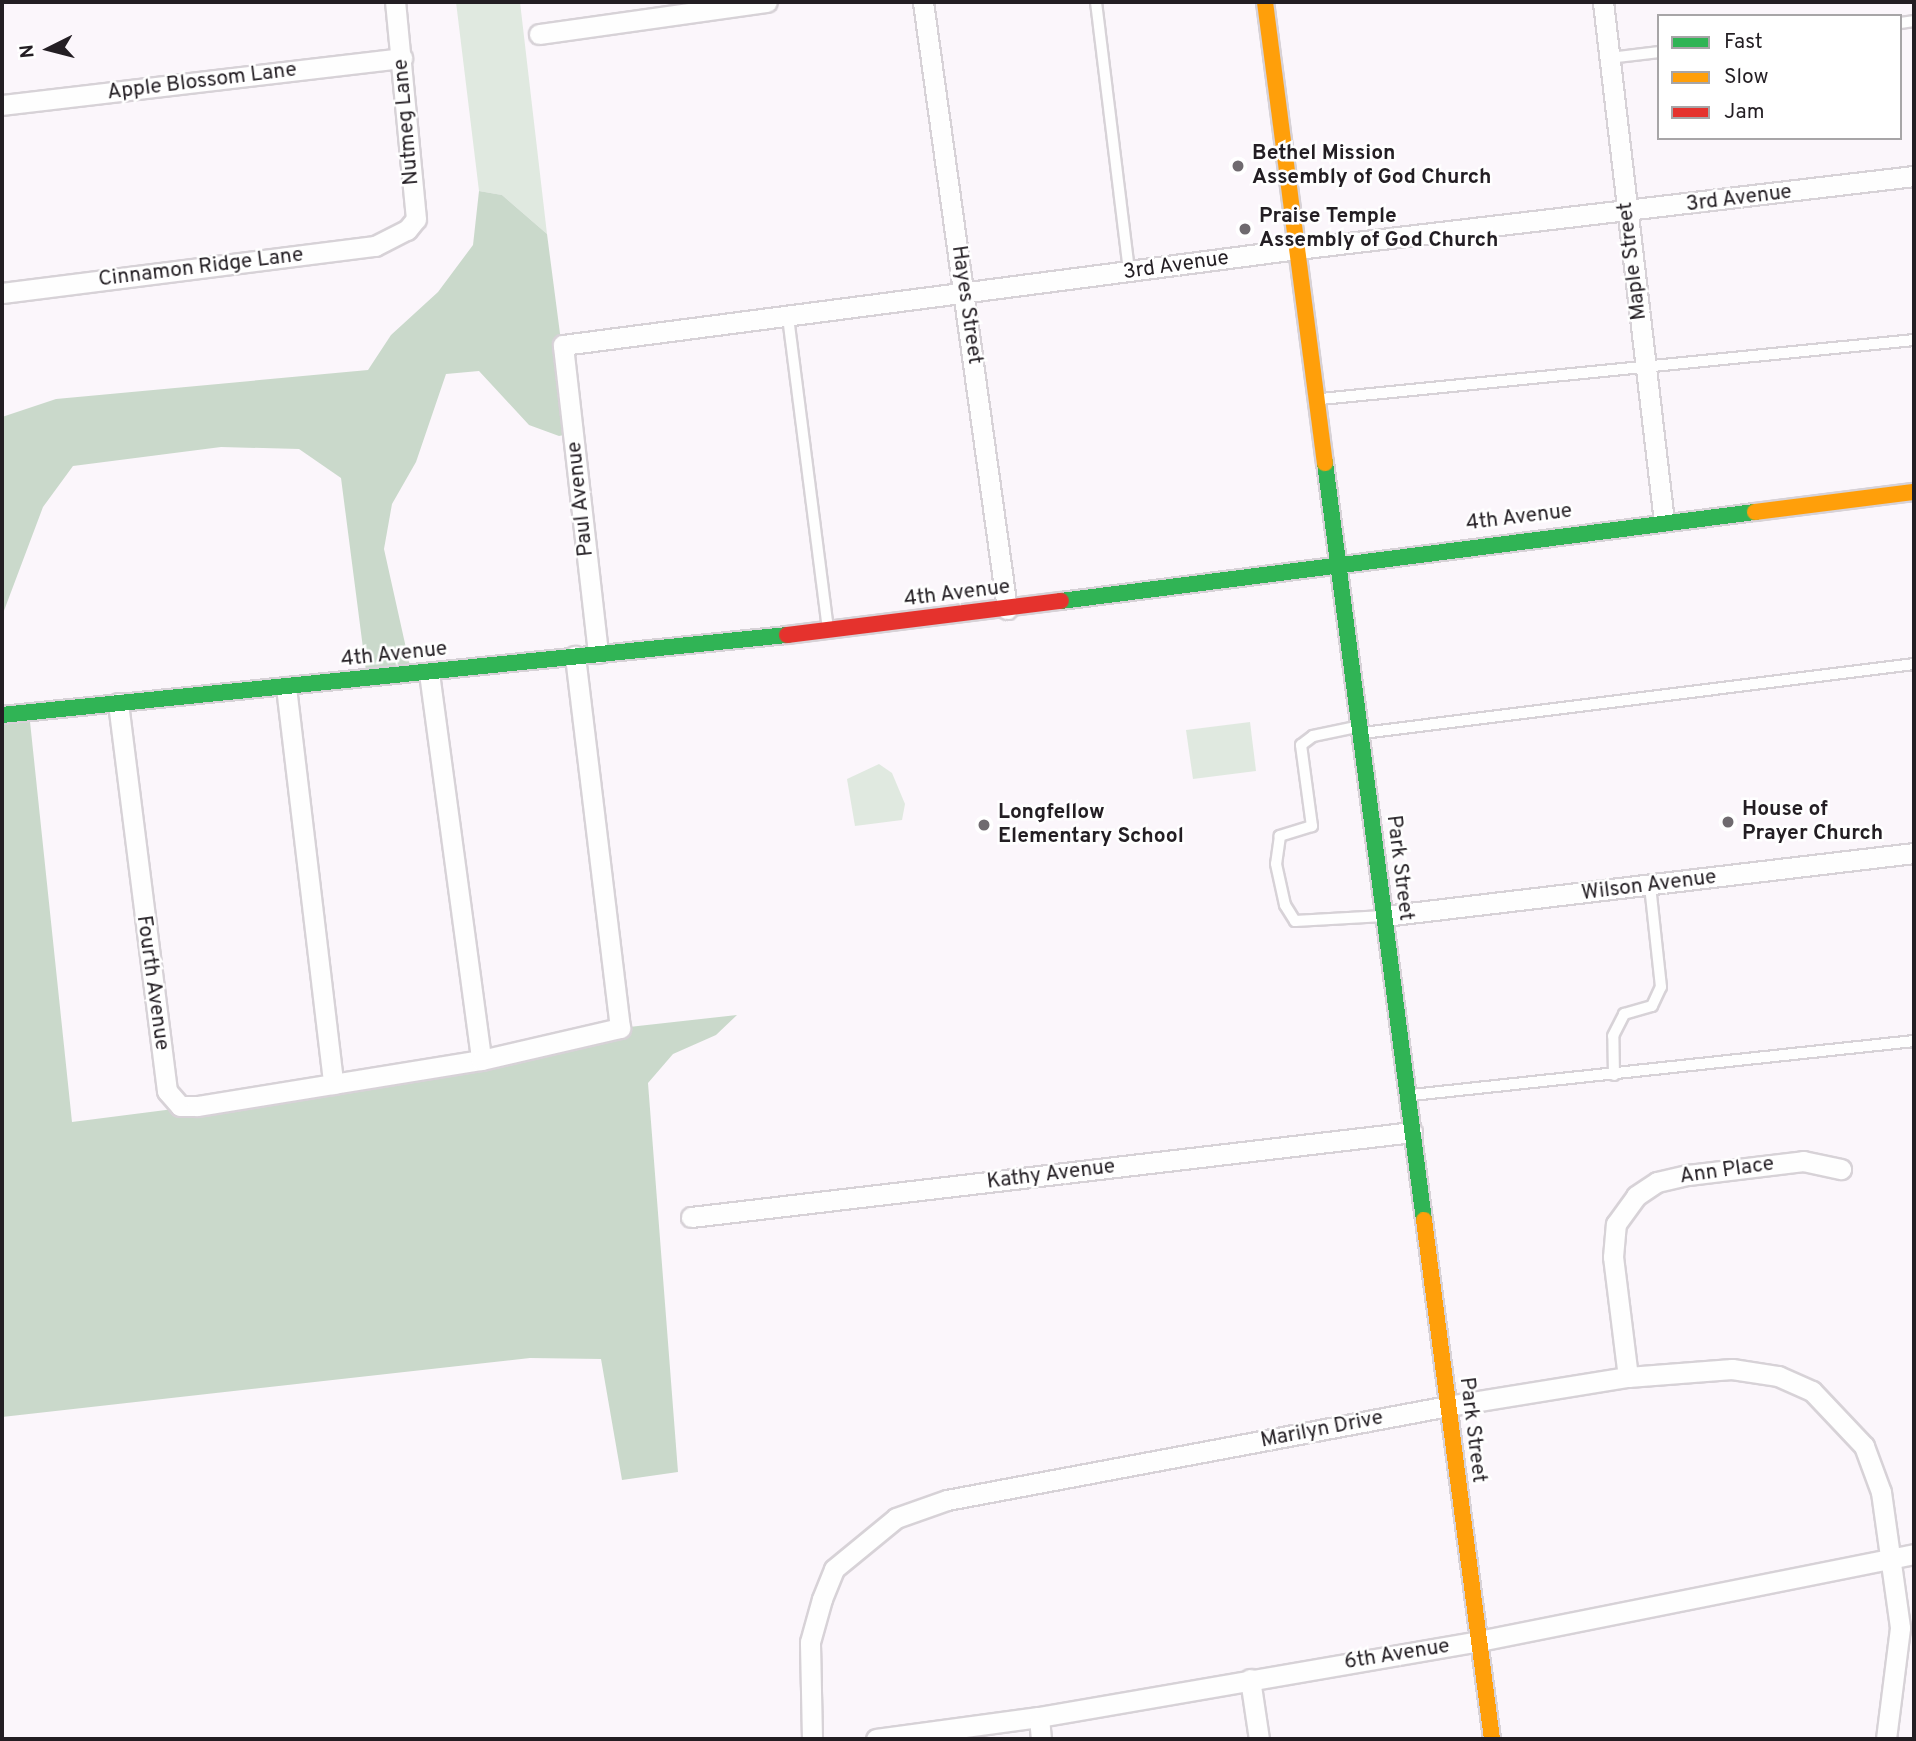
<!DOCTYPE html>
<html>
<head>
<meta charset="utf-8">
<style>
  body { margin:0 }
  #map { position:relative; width:1916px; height:1741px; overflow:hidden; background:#fbf6fb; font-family:Overpass,sans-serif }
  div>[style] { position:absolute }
  .green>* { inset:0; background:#e0e9e0 }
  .forest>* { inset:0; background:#cad9cb }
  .roads { filter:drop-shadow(2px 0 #d7d2d7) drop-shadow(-2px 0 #d7d2d7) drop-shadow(0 2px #d7d2d7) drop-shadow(0 -2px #d7d2d7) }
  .lane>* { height:10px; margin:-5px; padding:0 5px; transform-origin:5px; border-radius:5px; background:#fefefe }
  .street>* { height:19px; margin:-9.5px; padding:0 9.5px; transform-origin:9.5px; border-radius:9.5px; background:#fefefe }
  .fast>* { height:16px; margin:-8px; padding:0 8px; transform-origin:8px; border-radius:8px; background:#30b455 }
  .slow>* { height:16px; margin:-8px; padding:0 8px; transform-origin:8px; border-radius:8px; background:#ff9f0a }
  .jam>* { height:16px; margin:-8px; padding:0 8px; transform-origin:8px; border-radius:8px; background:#e5322d }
  .dots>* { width:19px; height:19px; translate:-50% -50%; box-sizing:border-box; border:4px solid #fff; border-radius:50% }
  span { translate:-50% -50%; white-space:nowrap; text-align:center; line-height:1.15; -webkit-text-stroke:5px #fff; paint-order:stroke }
  .street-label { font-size:21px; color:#231e23 }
  .poi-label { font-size:21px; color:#231e23; font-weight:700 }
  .left { translate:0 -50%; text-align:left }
  .frame { position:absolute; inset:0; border:4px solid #231e23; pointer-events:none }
  .legend { position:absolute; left:1657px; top:14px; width:245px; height:126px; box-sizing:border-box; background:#fff; border:2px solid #a7a5a7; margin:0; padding:9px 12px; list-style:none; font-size:21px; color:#231e23 }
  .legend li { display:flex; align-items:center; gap:14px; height:35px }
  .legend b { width:35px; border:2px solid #a7a5a7 }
  .north { position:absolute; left:14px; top:14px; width:70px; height:70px; -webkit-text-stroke:5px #fff; paint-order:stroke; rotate:264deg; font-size:19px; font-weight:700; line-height:28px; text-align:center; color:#231e23 }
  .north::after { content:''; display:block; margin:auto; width:24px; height:32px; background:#231e23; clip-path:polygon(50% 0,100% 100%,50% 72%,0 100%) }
</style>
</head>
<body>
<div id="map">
  <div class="green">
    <i style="clip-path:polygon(456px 2px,520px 2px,547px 234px,502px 195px,479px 191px)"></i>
    <i style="clip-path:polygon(1250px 722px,1256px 771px,1193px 779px,1186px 730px)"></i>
    <i style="clip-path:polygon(879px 764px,892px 773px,905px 804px,902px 820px,855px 826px,847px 779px)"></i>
  </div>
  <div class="forest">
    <i style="clip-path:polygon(479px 191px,502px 195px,547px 234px,573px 433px,559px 436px,529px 425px,479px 371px,446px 374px,416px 462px,392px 504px,384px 549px,412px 675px,367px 679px,341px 478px,299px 449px,221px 447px,73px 466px,43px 507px,2px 616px,2px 417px,56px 399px,368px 370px,391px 335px,438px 292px,473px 245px)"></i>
    <i style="clip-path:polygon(29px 712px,72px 1122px,197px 1106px,620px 1028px,737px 1015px,716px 1035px,673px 1054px,648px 1083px,678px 1472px,622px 1480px,601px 1359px,530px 1358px,2px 1417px,2px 715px)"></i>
  </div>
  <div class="roads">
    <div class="lane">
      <i style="left:1096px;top:2px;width:272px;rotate:83deg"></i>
      <i style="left:1900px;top:23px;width:14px;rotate:-8deg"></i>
      <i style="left:1609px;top:58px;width:50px;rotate:-6.8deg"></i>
      <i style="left:788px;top:317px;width:316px;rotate:82.7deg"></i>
      <i style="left:1321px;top:399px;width:596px;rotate:-5.68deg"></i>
      <i style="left:1356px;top:727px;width:44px;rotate:168.2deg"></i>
      <i style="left:1313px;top:736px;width:15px;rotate:143deg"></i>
      <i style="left:1301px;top:745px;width:82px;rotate:82.3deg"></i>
      <i style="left:1312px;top:826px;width:34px;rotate:163deg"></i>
      <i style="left:1280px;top:836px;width:28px;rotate:98deg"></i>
      <i style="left:1276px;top:864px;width:42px;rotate:77.6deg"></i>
      <i style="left:1285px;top:905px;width:19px;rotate:58deg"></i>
      <i style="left:1295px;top:921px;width:89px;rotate:-3.2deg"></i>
      <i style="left:1363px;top:733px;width:555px;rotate:-7.14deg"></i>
      <i style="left:1614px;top:1075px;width:39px;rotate:-91deg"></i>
      <i style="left:1613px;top:1036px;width:25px;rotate:-63deg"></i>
      <i style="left:1624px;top:1014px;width:29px;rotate:-16deg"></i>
      <i style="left:1652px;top:1006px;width:21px;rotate:-65deg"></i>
      <i style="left:1661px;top:987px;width:102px;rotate:-96.2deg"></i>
      <i style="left:1412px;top:1095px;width:505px;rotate:-6.14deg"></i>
    </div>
    <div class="street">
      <i style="left:923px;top:2px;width:613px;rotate:82.12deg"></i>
      <i style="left:1603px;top:2px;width:523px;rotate:83.3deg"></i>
      <i style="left:539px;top:34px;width:230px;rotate:-8deg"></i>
      <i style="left:2px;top:105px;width:403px;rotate:-6.7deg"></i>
      <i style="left:2px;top:293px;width:376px;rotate:-7.2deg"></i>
      <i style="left:375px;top:246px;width:36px;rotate:-27deg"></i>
      <i style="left:407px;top:230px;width:14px;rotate:-51deg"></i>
      <i style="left:416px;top:219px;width:218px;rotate:-95.5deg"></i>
      <i style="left:598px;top:653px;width:310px;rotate:-96.5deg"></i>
      <i style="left:563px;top:345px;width:740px;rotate:-7.45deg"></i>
      <i style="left:1297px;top:249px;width:621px;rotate:-6.75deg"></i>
      <i style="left:429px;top:673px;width:390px;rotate:82.3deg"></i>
      <i style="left:286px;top:687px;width:400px;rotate:83.2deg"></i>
      <i style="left:118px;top:703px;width:391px;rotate:82.8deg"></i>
      <i style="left:167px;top:1091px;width:20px;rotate:49deg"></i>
      <i style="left:180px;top:1106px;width:17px"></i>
      <i style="left:197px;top:1106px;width:288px;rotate:-9.2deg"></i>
      <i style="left:481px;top:1060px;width:143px;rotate:-13deg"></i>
      <i style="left:620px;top:1028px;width:375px;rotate:-96.9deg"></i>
      <i style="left:1384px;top:916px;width:534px;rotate:-6.78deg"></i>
      <i style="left:691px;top:1217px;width:726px;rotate:-6.72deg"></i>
      <i style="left:1628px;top:1377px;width:121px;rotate:-97.1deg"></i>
      <i style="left:1613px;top:1257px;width:33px;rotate:-85deg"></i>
      <i style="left:1616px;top:1224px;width:34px;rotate:-54deg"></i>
      <i style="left:1636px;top:1196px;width:25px;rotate:-34deg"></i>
      <i style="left:1657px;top:1182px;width:32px;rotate:-13deg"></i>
      <i style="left:1688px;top:1175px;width:116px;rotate:-6.9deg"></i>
      <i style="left:1803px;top:1161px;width:39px;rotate:12deg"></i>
      <i style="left:1250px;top:1679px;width:61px;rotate:81.5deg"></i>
      <i style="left:1039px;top:1717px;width:22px;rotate:85deg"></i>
      <i style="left:812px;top:1739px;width:97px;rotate:-91.2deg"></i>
      <i style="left:810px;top:1642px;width:45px;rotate:-74.4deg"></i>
      <i style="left:822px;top:1599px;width:32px;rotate:-68deg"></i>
      <i style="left:834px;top:1569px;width:80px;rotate:-39.4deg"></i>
      <i style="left:896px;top:1518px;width:54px;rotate:-19.4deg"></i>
      <i style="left:947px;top:1500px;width:510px;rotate:-10.63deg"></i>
      <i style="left:1448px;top:1406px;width:182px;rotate:-9.2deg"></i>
      <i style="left:1628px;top:1377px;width:104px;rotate:-4.4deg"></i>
      <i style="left:1732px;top:1369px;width:47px;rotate:8.7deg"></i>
      <i style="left:1778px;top:1376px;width:37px;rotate:24deg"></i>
      <i style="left:1812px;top:1391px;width:76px;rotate:46.6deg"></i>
      <i style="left:1864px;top:1446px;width:49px;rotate:69.7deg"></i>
      <i style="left:1881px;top:1492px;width:137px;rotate:82deg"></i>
      <i style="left:1900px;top:1628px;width:112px;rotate:97.2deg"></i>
      <i style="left:876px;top:1739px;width:164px;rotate:-7.7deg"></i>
      <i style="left:1039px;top:1717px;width:447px;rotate:-9.8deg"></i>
      <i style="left:1479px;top:1641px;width:444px;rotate:-11.3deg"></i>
    </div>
    <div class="fast">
      <i style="left:1325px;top:463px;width:763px;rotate:82.55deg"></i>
      <i style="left:1061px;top:601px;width:700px;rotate:-7.31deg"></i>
      <i style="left:2px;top:715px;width:789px;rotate:-5.82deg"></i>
    </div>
    <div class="slow">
      <i style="left:1265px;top:2px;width:465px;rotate:82.6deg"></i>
      <i style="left:1755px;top:512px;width:160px;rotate:-7.2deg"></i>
      <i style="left:1424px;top:1220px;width:523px;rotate:82.54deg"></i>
    </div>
    <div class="jam">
      <i style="left:787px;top:635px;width:276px;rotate:-7.1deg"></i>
    </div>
  </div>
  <div class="dots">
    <i style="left:1238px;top:166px;background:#6f6a6f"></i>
    <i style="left:1245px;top:229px;background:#6f6a6f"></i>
    <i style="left:1728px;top:822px;background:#6f6a6f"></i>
    <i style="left:984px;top:825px;background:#6f6a6f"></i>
  </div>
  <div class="street-label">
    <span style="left:202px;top:82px;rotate:-7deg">Apple Blossom Lane</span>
    <span style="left:407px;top:122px;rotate:-95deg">Nutmeg Lane</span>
    <span style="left:1739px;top:199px;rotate:-7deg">3rd Avenue</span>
    <span style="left:1633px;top:261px;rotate:-97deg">Maple Street</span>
    <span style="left:1176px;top:266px;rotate:-8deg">3rd Avenue</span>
    <span style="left:201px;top:268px;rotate:-7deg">Cinnamon Ridge Lane</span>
    <span style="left:966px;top:305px;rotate:82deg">Hayes Street</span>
    <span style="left:581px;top:499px;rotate:-96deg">Paul Avenue</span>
    <span style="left:1519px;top:518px;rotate:-7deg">4th Avenue</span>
    <span style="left:957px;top:594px;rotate:-7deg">4th Avenue</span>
    <span style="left:394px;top:655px;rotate:-6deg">4th Avenue</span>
    <span style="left:1399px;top:868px;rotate:83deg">Park Street</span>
    <span style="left:1649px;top:886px;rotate:-7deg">Wilson Avenue</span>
    <span style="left:152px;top:983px;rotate:82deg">Fourth Avenue</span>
    <span style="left:1727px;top:1171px;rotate:-8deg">Ann Place</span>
    <span style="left:1051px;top:1175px;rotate:-7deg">Kathy Avenue</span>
    <span style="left:1322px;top:1430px;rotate:-11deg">Marilyn Drive</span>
    <span style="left:1472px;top:1430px;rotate:83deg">Park Street</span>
    <span style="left:1397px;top:1655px;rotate:-9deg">6th Avenue</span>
  </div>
  <div class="poi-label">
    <span class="left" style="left:1252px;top:166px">Bethel Mission<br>Assembly of God Church</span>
    <span class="left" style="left:1259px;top:229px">Praise Temple<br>Assembly of God Church</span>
    <span class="left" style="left:1742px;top:822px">House of<br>Prayer Church</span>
    <span class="left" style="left:998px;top:825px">Longfellow<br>Elementary School</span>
  </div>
  <div class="frame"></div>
  <ul class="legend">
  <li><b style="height:9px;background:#30b455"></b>Fast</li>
  <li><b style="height:9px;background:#ff9f0a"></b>Slow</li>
  <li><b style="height:9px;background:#e5322d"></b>Jam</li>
  </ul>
  <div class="north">N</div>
</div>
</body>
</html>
